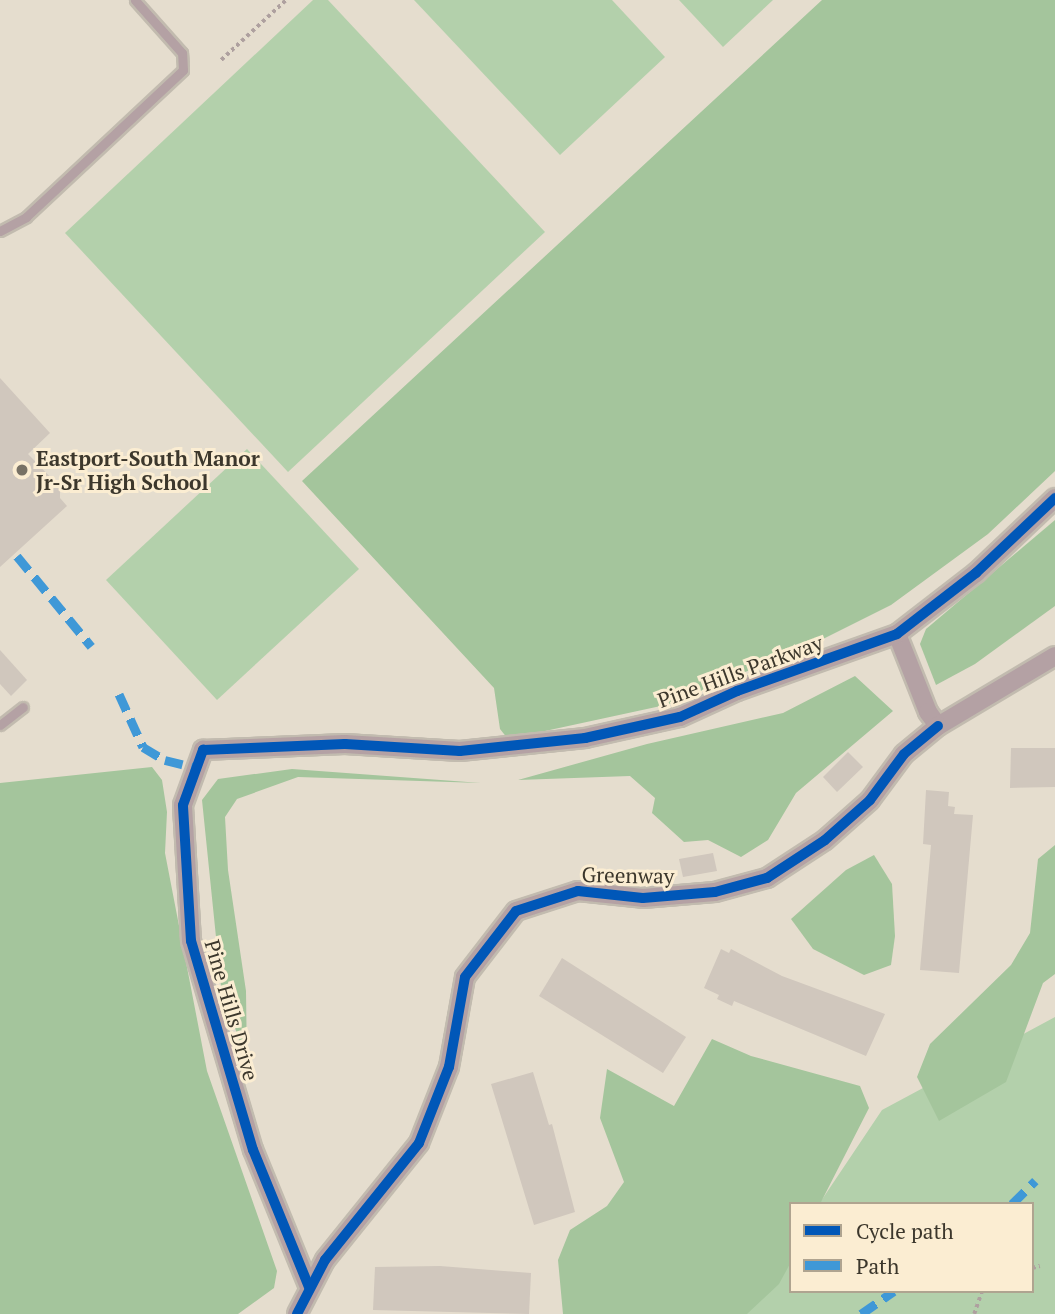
<!DOCTYPE html>
<html>
<head>
<meta charset="utf-8">
<style>
  body { margin:0 }
  #map { position:relative; width:1055px; height:1314px; overflow:hidden; background:#e5ddce; font-family:"PT Serif",serif }
  div>[style] { position:absolute }
  .green>* { inset:0; background:#b3d0ab }
  .forest>* { inset:0; background:#a4c59c }
  .building>* { inset:0; background:#d0c7bd }
  .path>* { height:3.5px; margin-top:-1.75px; transform-origin:0; background:repeating-linear-gradient(90deg,#aea09f 0 3.5px,transparent 0 7px) }
  .roads { filter:drop-shadow(2px 0 #c2bbaf) drop-shadow(-2px 0 #c2bbaf) drop-shadow(0 2px #c2bbaf) drop-shadow(0 -2px #c2bbaf) }
  .service>* { height:9px; margin:-4.5px; padding:0 4.5px; transform-origin:4.5px; border-radius:4.5px; background:#b4a1a4 }
  .minor>* { height:18px; margin:-9px; padding:0 9px; transform-origin:9px; border-radius:9px; background:#b4a1a4 }
  .quiet>* { height:9px; margin-top:-4.5px; transform-origin:0; background:repeating-linear-gradient(90deg,#3f98d7 0 18px,transparent 0 27px) }
  .cycleway>* { height:10px; margin:-5px; padding:0 5px; transform-origin:5px; border-radius:5px; background:#0057b8 }
  .dots>* { width:19px; height:19px; translate:-50% -50%; box-sizing:border-box; border:4px solid #fbedd2; border-radius:50% }
  span { translate:-50% -50%; white-space:nowrap; text-align:center; line-height:1.15; -webkit-text-stroke:6px #fbedd2; paint-order:stroke }
  .poi-label { font-size:21px; color:#3c372c; font-weight:700 }
  .left { translate:0 -50%; text-align:left }
  .street-label { font-size:21px; color:#3c372c }
  .legend { position:absolute; left:789px; top:1202px; width:245px; height:91px; box-sizing:border-box; background:#fbedd2; border:2px solid #afa490; margin:0; padding:9px 12px; list-style:none; font-size:21px; color:#3c372c }
  .legend li { display:flex; align-items:center; gap:14px; height:35px }
  .legend b { width:35px; border:2px solid #afa490 }
</style>
</head>
<body>
<div id="map">
  <div class="green">
    <i style="clip-path:polygon(313px 0,328px 0,545px 232px,288px 472px,65px 233px)"></i>
    <i style="clip-path:polygon(414px 0,612px 0,665px 57px,560px 155px)"></i>
    <i style="clip-path:polygon(679px 0,773px 0,723px 47px)"></i>
    <i style="clip-path:polygon(247px 449px,359px 569px,217px 700px,106px 580px)"></i>
    <i style="clip-path:polygon(1055px 1017px,1055px 1314px,679px 1314px,791px 1245px,791px 1291px,1032px 1291px,1032px 1204px,819px 1204px,882px 1110px)"></i>
  </div>
  <div class="forest">
    <i style="clip-path:polygon(822px 0,1055px 0,1055px 471px,988px 534px,891px 605px,825px 638px,670px 704px,508px 739px,500px 729px,494px 688px,302px 481px)"></i>
    <i style="clip-path:polygon(1055px 520px,1055px 606px,975px 664px,936px 685px,920px 644px,926px 629px)"></i>
    <i style="clip-path:polygon(855px 676px,893px 711px,796px 793px,768px 840px,741px 857px,708px 840px,684px 842px,652px 813px,655px 798px,630px 776px,518px 780px,647px 744px,783px 713px)"></i>
    <i style="clip-path:polygon(152px 767px,162px 780px,167px 812px,165px 853px,207px 1071px,277px 1271px,274px 1288px,238px 1314px,0 1314px,0 783px)"></i>
    <i style="clip-path:polygon(292px 769px,481px 783px,298px 777px,237px 799px,225px 817px,228px 870px,246px 991px,247px 1064px,221px 986px,202px 800px,218px 779px)"></i>
    <i style="clip-path:polygon(1055px 845px,1055px 974px,1043px 983px,1006px 1082px,939px 1121px,917px 1077px,930px 1044px,1011px 965px,1030px 933px,1038px 859px)"></i>
    <i style="clip-path:polygon(874px 855px,892px 884px,895px 936px,891px 965px,864px 975px,813px 949px,791px 919px,846px 870px)"></i>
    <i style="clip-path:polygon(712px 1039px,751px 1056px,860px 1086px,869px 1108px,820px 1204px,791px 1204px,791px 1262px,779px 1284px,747px 1314px,563px 1314px,558px 1260px,570px 1230px,607px 1206px,624px 1182px,600px 1118px,607px 1069px,674px 1106px)"></i>
  </div>
  <div class="building">
    <i style="clip-path:polygon(0 378px,50px 433px,28px 454px,60px 487px,60px 498px,67px 506px,0 567px)"></i>
    <i style="clip-path:polygon(0 650px,27px 680px,11px 696px,0 684px)"></i>
    <i style="clip-path:polygon(1011px 748px,1055px 748px,1055px 787px,1010px 788px)"></i>
    <i style="clip-path:polygon(848px 752px,863px 767px,837px 792px,823px 777px)"></i>
    <i style="clip-path:polygon(926px 790px,949px 792px,948px 806px,955px 807px,954px 814px,973px 815px,959px 973px,920px 970px,931px 845px,923px 844px)"></i>
    <i style="clip-path:polygon(713px 853px,717px 871px,683px 877px,679px 859px)"></i>
    <i style="clip-path:polygon(721px 949px,729px 953px,731px 949px,782px 976px,885px 1014px,866px 1056px,734px 1001px,732px 1006px,717px 999px,719px 995px,704px 988px)"></i>
    <i style="clip-path:polygon(562px 958px,686px 1037px,663px 1073px,539px 996px)"></i>
    <i style="clip-path:polygon(533px 1072px,549px 1125px,552px 1124px,575px 1212px,534px 1225px,491px 1084px)"></i>
    <i style="clip-path:polygon(440px 1266px,531px 1273px,529px 1314px,373px 1310px,375px 1267px)"></i>
  </div>
  <div class="path">
    <i style="left:221px;top:60px;width:88px;rotate:-42.7deg"></i>
    <i style="left:1032px;top:1268px;width:8px;rotate:-14deg"></i>
    <i style="left:974px;top:1314px;width:24px;rotate:-71deg"></i>
  </div>
  <div class="roads">
    <div class="service">
      <i style="left:0;top:231px;width:30px;rotate:-28deg"></i>
      <i style="left:26px;top:217px;width:215px;rotate:-43.1deg"></i>
      <i style="left:183px;top:70px;width:17px;rotate:-93deg"></i>
      <i style="left:182px;top:53px;width:71px;rotate:-131.6deg"></i>
      <i style="left:0;top:725px;width:29px;rotate:-38deg"></i>
    </div>
    <div class="minor">
      <i style="left:897px;top:634px;width:84px;rotate:68.3deg"></i>
      <i style="left:928px;top:712px;width:17px;rotate:54deg"></i>
      <i style="left:938px;top:726px;width:136px;rotate:-30.9deg"></i>
      <i style="left:309px;top:1287px;width:148px;rotate:-112.2deg"></i>
      <i style="left:253px;top:1150px;width:218px;rotate:-106.5deg"></i>
      <i style="left:191px;top:941px;width:136px;rotate:-93.4deg"></i>
      <i style="left:183px;top:805px;width:59px;rotate:-70deg"></i>
      <i style="left:203px;top:750px;width:142px;rotate:-2.4deg"></i>
      <i style="left:345px;top:744px;width:115px;rotate:3.5deg"></i>
      <i style="left:460px;top:751px;width:126px;rotate:-5.9deg"></i>
      <i style="left:585px;top:738px;width:97px;rotate:-12.5deg"></i>
      <i style="left:680px;top:717px;width:63px;rotate:-24.5deg"></i>
      <i style="left:737px;top:691px;width:170px;rotate:-19.6deg"></i>
      <i style="left:897px;top:634px;width:100px;rotate:-37.7deg"></i>
      <i style="left:976px;top:573px;width:109px;rotate:-43.5deg"></i>
      <i style="left:297px;top:1314px;width:61px;rotate:-62.6deg"></i>
      <i style="left:325px;top:1260px;width:150px;rotate:-51.2deg"></i>
      <i style="left:419px;top:1143px;width:82px;rotate:-68.5deg"></i>
      <i style="left:449px;top:1067px;width:91px;rotate:-79.9deg"></i>
      <i style="left:465px;top:977px;width:83px;rotate:-52.3deg"></i>
      <i style="left:516px;top:911px;width:65px;rotate:-17.9deg"></i>
      <i style="left:578px;top:891px;width:65px;rotate:6.1deg"></i>
      <i style="left:643px;top:898px;width:72px;rotate:-4.8deg"></i>
      <i style="left:715px;top:892px;width:54px;rotate:-15.1deg"></i>
      <i style="left:767px;top:878px;width:69px;rotate:-33.2deg"></i>
      <i style="left:825px;top:840px;width:60px;rotate:-41.6deg"></i>
      <i style="left:870px;top:800px;width:57px;rotate:-53.5deg"></i>
      <i style="left:904px;top:754px;width:44px;rotate:-39.5deg"></i>
    </div>
  </div>
  <div class="quiet">
    <i style="left:17px;top:556px;width:117px;rotate:50.6deg"></i>
    <i style="left:119px;top:694px;width:58px;rotate:65.6deg"></i>
    <i style="left:143px;top:747px;width:26px;rotate:31deg"></i>
    <i style="left:165px;top:760px;width:33px;rotate:14deg"></i>
    <i style="left:1012px;top:1204px;width:33px;rotate:-45deg"></i>
    <i style="left:861px;top:1314px;width:40px;rotate:-34.9deg"></i>
  </div>
  <div class="cycleway">
    <i style="left:309px;top:1287px;width:148px;rotate:-112.2deg"></i>
    <i style="left:253px;top:1150px;width:218px;rotate:-106.5deg"></i>
    <i style="left:191px;top:941px;width:136px;rotate:-93.4deg"></i>
    <i style="left:183px;top:805px;width:59px;rotate:-70deg"></i>
    <i style="left:203px;top:750px;width:142px;rotate:-2.4deg"></i>
    <i style="left:345px;top:744px;width:115px;rotate:3.5deg"></i>
    <i style="left:460px;top:751px;width:126px;rotate:-5.9deg"></i>
    <i style="left:585px;top:738px;width:97px;rotate:-12.5deg"></i>
    <i style="left:680px;top:717px;width:63px;rotate:-24.5deg"></i>
    <i style="left:737px;top:691px;width:170px;rotate:-19.6deg"></i>
    <i style="left:897px;top:634px;width:100px;rotate:-37.7deg"></i>
    <i style="left:976px;top:573px;width:109px;rotate:-43.5deg"></i>
    <i style="left:297px;top:1314px;width:61px;rotate:-62.6deg"></i>
    <i style="left:325px;top:1260px;width:150px;rotate:-51.2deg"></i>
    <i style="left:419px;top:1143px;width:82px;rotate:-68.5deg"></i>
    <i style="left:449px;top:1067px;width:91px;rotate:-79.9deg"></i>
    <i style="left:465px;top:977px;width:83px;rotate:-52.3deg"></i>
    <i style="left:516px;top:911px;width:65px;rotate:-17.9deg"></i>
    <i style="left:578px;top:891px;width:65px;rotate:6.1deg"></i>
    <i style="left:643px;top:898px;width:72px;rotate:-4.8deg"></i>
    <i style="left:715px;top:892px;width:54px;rotate:-15.1deg"></i>
    <i style="left:767px;top:878px;width:69px;rotate:-33.2deg"></i>
    <i style="left:825px;top:840px;width:60px;rotate:-41.6deg"></i>
    <i style="left:870px;top:800px;width:57px;rotate:-53.5deg"></i>
    <i style="left:904px;top:754px;width:44px;rotate:-39.5deg"></i>
  </div>
  <div class="dots">
    <i style="left:22px;top:470px;background:#777165"></i>
  </div>
  <div class="poi-label">
    <span class="left" style="left:36px;top:470px">Eastport-South Manor<br>Jr-Sr High School</span>
  </div>
  <div class="street-label">
    <span style="left:740px;top:671px;rotate:-20deg">Pine Hills Parkway</span>
    <span style="left:628px;top:875px;rotate:1deg">Greenway</span>
    <span style="left:232px;top:1010px;rotate:74deg">Pine Hills Drive</span>
  </div>
  <ul class="legend">
  <li><b style="height:9px;background:#0057b8"></b>Cycle path</li>
  <li><b style="height:9px;background:#3f98d7"></b>Path</li>
  </ul>
</div>
</body>
</html>
